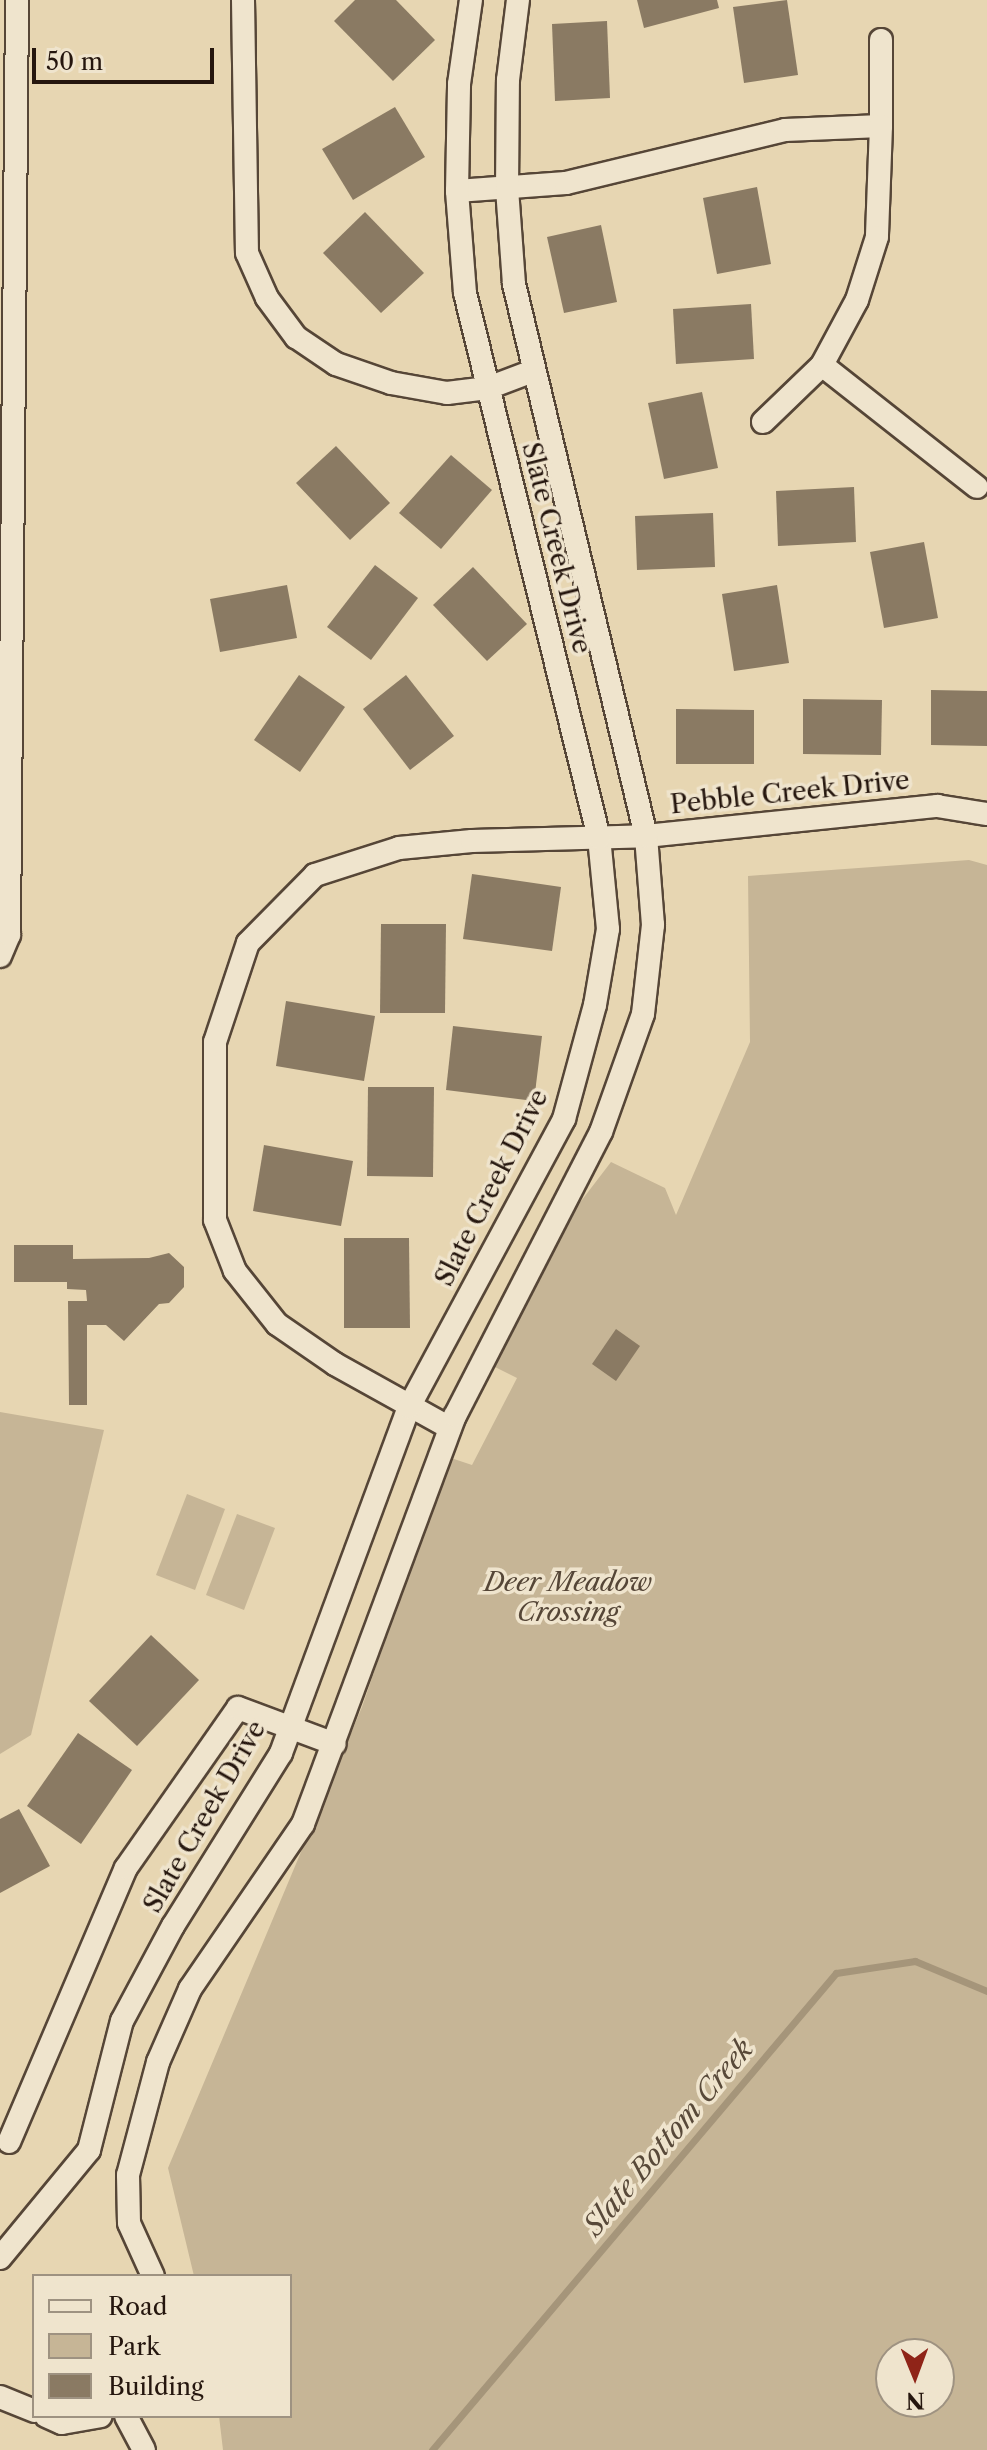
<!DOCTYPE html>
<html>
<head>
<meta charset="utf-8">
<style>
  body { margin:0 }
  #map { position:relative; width:987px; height:2450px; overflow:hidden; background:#e7d6b2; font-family:"Libre Caslon Text",serif }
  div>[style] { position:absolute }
  .green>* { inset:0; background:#c6b596 }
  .stream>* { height:7px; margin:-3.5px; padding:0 3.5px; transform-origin:3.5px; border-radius:3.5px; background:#a5957a }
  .building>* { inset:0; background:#8a7a63 }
  .roads { filter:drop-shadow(2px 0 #564637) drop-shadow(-2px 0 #564637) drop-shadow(0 2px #564637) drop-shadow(0 -2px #564637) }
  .minor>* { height:22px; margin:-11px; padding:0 11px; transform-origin:11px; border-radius:11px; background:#efe4cd }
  span { translate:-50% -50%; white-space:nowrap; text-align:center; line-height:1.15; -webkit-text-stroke:7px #efe4cd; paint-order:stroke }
  .street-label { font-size:26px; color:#25160e }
  .park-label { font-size:26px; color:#554637; font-style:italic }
  .water-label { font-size:28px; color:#584939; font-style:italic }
  .legend { position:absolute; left:32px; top:2274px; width:260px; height:144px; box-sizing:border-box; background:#efe4cd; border:2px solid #9e9281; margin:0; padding:10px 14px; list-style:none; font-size:24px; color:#25160e }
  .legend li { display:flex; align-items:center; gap:16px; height:40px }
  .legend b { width:40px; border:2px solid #9e9281 }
  .north { position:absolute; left:875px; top:2338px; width:80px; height:80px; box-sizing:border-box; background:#efe4cd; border:2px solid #9e9281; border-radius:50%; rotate:179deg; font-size:22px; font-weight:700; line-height:32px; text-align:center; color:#25160e }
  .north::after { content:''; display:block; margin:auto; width:28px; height:36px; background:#8f2418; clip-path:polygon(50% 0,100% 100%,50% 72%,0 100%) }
  .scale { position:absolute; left:32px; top:48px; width:182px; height:36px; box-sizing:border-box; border:4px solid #25160e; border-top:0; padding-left:10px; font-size:24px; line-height:28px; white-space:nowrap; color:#25160e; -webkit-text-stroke:6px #efe4cd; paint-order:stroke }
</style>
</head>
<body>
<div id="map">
  <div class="green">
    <i style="clip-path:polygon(evenodd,969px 860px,987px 865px,987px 2450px,223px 2450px,219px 2416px,290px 2416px,290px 2276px,194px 2276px,168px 2168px,362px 1707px,448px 1457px,472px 1465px,517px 1378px,491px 1365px,562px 1226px,611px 1162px,665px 1188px,676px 1215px,750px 1042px,748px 876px,969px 860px,891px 2354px,939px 2354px,939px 2402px,891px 2402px,891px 2354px)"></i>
    <i style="clip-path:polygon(0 1412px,104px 1430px,31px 1735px,0 1754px)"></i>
    <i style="clip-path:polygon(187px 1494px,225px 1509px,195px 1590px,156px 1575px)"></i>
    <i style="clip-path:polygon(237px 1514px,275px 1528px,244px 1610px,206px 1595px)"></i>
  </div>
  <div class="stream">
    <i style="left:432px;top:2450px;width:625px;rotate:-49.74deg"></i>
    <i style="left:836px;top:1973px;width:80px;rotate:-8.6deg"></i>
    <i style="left:915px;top:1961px;width:78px;rotate:22.6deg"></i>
  </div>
  <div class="building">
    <i style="clip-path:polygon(355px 0,396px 0,435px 40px,393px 81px,334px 21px)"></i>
    <i style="clip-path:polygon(637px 0,717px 0,719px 8px,644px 28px)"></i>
    <i style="clip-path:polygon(787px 0,798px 75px,744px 83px,733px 7px)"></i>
    <i style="clip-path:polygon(607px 21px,610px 98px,555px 101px,552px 24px)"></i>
    <i style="clip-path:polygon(395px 107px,425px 157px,353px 200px,322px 149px)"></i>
    <i style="clip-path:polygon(757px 187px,771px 264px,717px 274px,703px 198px)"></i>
    <i style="clip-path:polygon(365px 212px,424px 273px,381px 313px,323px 253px)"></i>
    <i style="clip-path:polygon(601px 225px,617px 302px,564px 313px,547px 237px)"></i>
    <i style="clip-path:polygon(751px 304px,754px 359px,676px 364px,673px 309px)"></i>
    <i style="clip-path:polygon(702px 392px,718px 468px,664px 479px,648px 403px)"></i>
    <i style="clip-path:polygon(336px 446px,390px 503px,350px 540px,296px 483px)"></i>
    <i style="clip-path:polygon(451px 455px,492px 490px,441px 549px,399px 513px)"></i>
    <i style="clip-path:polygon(854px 487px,856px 542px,778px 546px,776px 491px)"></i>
    <i style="clip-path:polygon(713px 513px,715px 567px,637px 570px,635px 516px)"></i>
    <i style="clip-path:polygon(924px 542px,938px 618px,884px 628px,870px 552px)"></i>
    <i style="clip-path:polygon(375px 565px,418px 598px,371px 660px,327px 627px)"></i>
    <i style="clip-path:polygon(473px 567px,527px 624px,487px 661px,433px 605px)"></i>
    <i style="clip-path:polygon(287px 585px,297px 638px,220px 652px,210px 599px)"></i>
    <i style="clip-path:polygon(777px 585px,789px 663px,734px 671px,722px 594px)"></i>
    <i style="clip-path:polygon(299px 675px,345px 707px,300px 772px,254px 740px)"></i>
    <i style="clip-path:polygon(406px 675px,454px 736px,410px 770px,363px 709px)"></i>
    <i style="clip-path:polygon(931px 690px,987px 691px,987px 746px,931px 745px)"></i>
    <i style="clip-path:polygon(803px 699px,882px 700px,881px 755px,803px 754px)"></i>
    <i style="clip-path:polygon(676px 709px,754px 710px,754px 764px,676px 764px)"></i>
    <i style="clip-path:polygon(472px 874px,561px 887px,552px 951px,463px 939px)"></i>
    <i style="clip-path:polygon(381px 924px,446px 924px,445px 1013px,380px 1013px)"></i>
    <i style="clip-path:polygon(286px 1001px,375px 1016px,364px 1081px,276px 1066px)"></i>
    <i style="clip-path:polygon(453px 1026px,542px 1036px,534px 1101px,446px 1090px)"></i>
    <i style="clip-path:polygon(368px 1087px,434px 1087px,433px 1177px,367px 1176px)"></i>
    <i style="clip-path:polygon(264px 1145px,353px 1161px,341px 1226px,253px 1211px)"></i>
    <i style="clip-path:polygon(344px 1238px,409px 1238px,410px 1328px,344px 1328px)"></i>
    <i style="clip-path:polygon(14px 1245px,73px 1245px,73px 1259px,149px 1258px,169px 1253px,184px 1267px,184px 1287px,169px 1303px,159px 1304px,124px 1341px,106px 1325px,87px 1325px,87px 1405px,69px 1405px,68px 1301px,87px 1301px,86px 1290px,67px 1289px,67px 1282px,14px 1282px)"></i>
    <i style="clip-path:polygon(616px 1329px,640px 1346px,616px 1381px,592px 1364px)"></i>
    <i style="clip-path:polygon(151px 1635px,199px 1680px,137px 1746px,89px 1701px)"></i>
    <i style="clip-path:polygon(78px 1733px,132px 1770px,81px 1844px,27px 1806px)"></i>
    <i style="clip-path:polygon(19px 1809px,50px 1866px,0 1893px,0 1819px)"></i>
  </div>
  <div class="roads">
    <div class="minor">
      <i style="left:243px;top:0;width:253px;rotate:89.1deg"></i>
      <i style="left:247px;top:253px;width:49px;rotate:66deg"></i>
      <i style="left:267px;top:298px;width:49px;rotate:53.4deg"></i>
      <i style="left:296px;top:337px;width:48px;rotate:34deg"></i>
      <i style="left:336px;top:364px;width:58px;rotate:19.1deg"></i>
      <i style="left:391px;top:383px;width:57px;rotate:10.1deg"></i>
      <i style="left:447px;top:393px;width:41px;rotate:-7deg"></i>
      <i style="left:488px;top:388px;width:48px;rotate:-20.7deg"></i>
      <i style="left:881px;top:40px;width:86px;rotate:90deg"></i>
      <i style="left:457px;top:191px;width:109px;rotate:-4.2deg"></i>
      <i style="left:566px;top:183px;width:225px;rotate:-13.6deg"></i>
      <i style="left:785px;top:130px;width:96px;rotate:-2.4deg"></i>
      <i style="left:881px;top:126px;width:111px;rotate:92.1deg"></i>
      <i style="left:877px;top:237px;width:66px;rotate:107.6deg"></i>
      <i style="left:857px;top:300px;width:74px;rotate:118.3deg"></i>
      <i style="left:822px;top:365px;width:197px;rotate:38.2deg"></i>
      <i style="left:763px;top:422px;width:82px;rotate:-44deg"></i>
      <i style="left:0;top:956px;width:23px;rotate:-67deg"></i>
      <i style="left:9px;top:935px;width:935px;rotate:-89.51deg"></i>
      <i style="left:450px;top:1428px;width:132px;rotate:-150.9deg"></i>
      <i style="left:335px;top:1364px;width:70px;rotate:-145.4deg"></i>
      <i style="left:277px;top:1324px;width:68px;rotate:-128.4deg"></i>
      <i style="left:235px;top:1271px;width:55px;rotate:-111.4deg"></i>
      <i style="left:215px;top:1220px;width:178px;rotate:-90deg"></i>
      <i style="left:215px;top:1042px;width:104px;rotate:-71.6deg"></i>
      <i style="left:248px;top:943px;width:95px;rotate:-45.4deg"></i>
      <i style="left:315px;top:875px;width:88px;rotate:-17.8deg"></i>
      <i style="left:399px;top:848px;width:73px;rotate:-5.5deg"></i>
      <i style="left:472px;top:841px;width:174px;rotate:-1.6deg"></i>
      <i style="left:646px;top:836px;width:293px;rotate:-5.9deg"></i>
      <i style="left:937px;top:806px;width:51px;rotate:9.1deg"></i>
      <i style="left:9px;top:2142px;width:298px;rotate:-66.9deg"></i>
      <i style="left:126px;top:1868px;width:195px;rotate:-55deg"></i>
      <i style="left:238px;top:1708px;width:103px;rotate:20.4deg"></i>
      <i style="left:0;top:2258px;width:140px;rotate:-50.5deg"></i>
      <i style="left:89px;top:2150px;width:133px;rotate:-75.7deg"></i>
      <i style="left:122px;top:2021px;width:108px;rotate:-61.8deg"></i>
      <i style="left:173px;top:1926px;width:204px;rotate:-58deg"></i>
      <i style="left:281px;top:1753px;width:369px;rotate:-69.7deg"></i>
      <i style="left:409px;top:1407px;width:327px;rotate:-61.7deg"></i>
      <i style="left:564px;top:1119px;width:118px;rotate:-74.8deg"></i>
      <i style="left:595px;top:1005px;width:77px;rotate:-80.3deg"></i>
      <i style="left:608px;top:929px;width:91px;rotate:-95.6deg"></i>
      <i style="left:599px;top:838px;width:561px;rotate:-103.81deg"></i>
      <i style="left:465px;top:293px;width:102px;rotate:-94.5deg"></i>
      <i style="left:457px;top:191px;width:107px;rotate:-88.9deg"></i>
      <i style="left:459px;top:84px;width:85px;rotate:-81.9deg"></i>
      <i style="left:153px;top:2276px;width:58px;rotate:-114.4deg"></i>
      <i style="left:129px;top:2223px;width:48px;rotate:-91.2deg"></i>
      <i style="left:128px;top:2175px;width:117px;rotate:-75.1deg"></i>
      <i style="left:158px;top:2062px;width:80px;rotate:-66.3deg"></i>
      <i style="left:190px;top:1989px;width:200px;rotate:-55.6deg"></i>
      <i style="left:303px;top:1824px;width:435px;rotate:-69.6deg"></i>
      <i style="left:455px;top:1416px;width:319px;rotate:-62.8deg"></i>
      <i style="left:601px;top:1132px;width:125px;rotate:-70.4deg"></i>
      <i style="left:643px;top:1014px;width:90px;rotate:-83.6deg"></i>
      <i style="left:653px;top:925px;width:89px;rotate:-94.5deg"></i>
      <i style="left:646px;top:836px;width:568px;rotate:-103.45deg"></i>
      <i style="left:514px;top:284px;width:95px;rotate:-94.2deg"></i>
      <i style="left:507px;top:189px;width:109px;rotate:-89.5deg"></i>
      <i style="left:508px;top:80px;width:81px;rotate:-82.9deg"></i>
      <i style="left:0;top:2397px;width:37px;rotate:22deg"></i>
      <i style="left:46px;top:2416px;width:17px;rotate:24deg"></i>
      <i style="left:62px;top:2423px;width:39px;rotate:-10deg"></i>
      <i style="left:126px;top:2416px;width:38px;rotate:62deg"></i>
    </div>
  </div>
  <div class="street-label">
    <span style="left:556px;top:548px;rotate:76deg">Slate Creek Drive</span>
    <span style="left:790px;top:793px;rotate:-6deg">Pebble Creek Drive</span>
    <span style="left:492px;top:1188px;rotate:-63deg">Slate Creek Drive</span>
    <span style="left:205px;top:1817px;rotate:-60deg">Slate Creek Drive</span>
  </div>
  <div class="park-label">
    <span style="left:568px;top:1598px">Deer Meadow<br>Crossing</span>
  </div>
  <div class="water-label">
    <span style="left:668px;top:2137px;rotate:-50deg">Slate Bottom Creek</span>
  </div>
  <ul class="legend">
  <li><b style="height:10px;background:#efe4cd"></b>Road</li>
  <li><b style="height:22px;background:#c6b596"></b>Park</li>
  <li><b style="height:22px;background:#8a7a63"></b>Building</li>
  </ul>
  <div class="north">N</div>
  <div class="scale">50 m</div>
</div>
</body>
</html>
